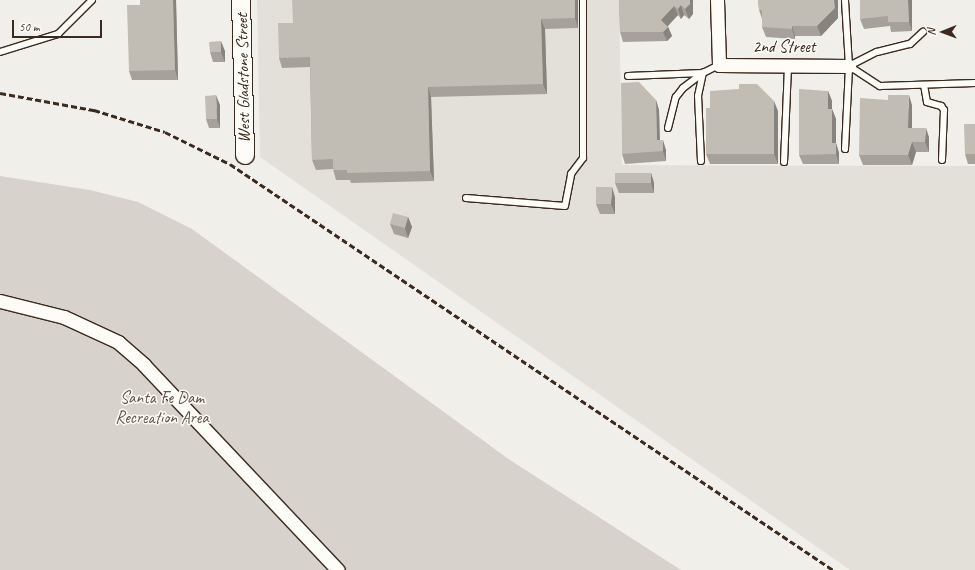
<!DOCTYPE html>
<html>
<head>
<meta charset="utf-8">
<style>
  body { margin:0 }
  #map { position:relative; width:975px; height:570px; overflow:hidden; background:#f1efea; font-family:Caveat,sans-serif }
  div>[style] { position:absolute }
  .built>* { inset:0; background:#e3e0da }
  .green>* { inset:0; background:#d7d2cc }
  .roads { filter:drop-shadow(1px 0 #3b2a1e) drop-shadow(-1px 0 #3b2a1e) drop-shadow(0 1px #3b2a1e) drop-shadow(0 -1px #3b2a1e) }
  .lane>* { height:6px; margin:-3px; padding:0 3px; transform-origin:3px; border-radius:3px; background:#fdfcf7 }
  .street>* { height:13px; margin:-6.5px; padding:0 6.5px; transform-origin:6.5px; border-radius:6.5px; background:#fdfcf7 }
  .secondary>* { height:18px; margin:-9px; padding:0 9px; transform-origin:9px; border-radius:9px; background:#fdfcf7 }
  .rail>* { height:3px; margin-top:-1.5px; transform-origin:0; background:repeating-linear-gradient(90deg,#3b2a1e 0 6px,transparent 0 9px) }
  .wall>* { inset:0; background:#a6a29b }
  .shaded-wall>* { inset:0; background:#87847e }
  .building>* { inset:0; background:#c1bcb4 }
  span { translate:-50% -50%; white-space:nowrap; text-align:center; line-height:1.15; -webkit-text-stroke:3px #fdfcf7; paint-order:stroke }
  .street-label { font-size:17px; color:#3b2a1e }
  .park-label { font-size:17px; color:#62544a }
  .north { position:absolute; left:923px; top:12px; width:40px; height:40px; -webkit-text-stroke:3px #fdfcf7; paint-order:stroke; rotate:269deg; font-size:11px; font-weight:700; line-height:16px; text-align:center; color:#3b2a1e }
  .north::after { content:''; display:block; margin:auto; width:14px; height:18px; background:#3b2a1e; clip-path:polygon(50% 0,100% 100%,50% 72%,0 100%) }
  .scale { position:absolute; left:12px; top:20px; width:90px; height:18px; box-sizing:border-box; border:2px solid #3b2a1e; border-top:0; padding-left:5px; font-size:12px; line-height:14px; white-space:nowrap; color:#3b2a1e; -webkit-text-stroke:3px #fdfcf7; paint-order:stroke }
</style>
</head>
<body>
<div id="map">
  <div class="built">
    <i style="clip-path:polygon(257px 0,619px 0,622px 165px,975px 166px,975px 570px,850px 570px,260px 157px)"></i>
  </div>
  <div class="green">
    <i style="clip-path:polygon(0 176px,90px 190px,138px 202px,192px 229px,510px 460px,681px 570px,0 570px)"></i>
  </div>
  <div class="roads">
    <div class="lane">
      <i style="left:0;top:52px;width:61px;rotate:-17.2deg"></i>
      <i style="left:58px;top:34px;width:48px;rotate:-45deg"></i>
      <i style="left:849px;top:66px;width:37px;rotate:33deg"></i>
      <i style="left:880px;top:86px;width:95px;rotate:-1.8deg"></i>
      <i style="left:849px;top:66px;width:31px;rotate:-27deg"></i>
      <i style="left:877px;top:52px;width:34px;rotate:-14deg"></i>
      <i style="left:910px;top:44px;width:18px;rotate:-43deg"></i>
      <i style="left:628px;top:76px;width:75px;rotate:-2.3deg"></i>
      <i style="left:703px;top:73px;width:18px;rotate:-27deg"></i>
      <i style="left:924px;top:85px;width:17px;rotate:80deg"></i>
      <i style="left:927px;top:102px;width:15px;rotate:16deg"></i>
      <i style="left:941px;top:106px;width:5px;rotate:53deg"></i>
      <i style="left:944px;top:110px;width:50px;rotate:92.3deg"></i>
      <i style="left:668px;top:128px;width:32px;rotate:-76deg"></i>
      <i style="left:676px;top:97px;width:11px;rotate:-52deg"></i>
      <i style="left:683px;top:88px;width:25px;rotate:-37deg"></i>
      <i style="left:845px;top:149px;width:83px;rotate:-87.2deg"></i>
      <i style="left:849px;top:66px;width:66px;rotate:-93.5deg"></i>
      <i style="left:701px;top:161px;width:65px;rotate:-92.6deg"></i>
      <i style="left:698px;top:96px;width:24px;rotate:-78deg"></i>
      <i style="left:784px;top:162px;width:97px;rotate:-87.6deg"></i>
      <i style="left:466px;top:198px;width:99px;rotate:4.6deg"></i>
      <i style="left:565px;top:206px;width:33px;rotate:-79deg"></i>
      <i style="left:571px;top:174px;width:20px;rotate:-53deg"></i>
      <i style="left:583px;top:158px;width:158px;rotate:-90deg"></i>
    </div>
    <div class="street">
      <i style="left:717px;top:0;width:65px;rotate:88.2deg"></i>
      <i style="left:719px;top:65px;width:130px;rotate:0.4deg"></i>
      <i style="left:0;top:301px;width:66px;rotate:14deg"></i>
      <i style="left:64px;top:317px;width:60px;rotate:24.8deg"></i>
      <i style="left:118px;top:342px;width:35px;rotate:41deg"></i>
      <i style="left:144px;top:365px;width:282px;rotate:46.6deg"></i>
    </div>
    <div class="secondary">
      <i style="left:241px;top:0;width:155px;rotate:88.5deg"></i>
    </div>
  </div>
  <div class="rail">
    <i style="left:0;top:93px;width:96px;rotate:10.3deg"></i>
    <i style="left:94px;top:110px;width:74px;rotate:17.2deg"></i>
    <i style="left:165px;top:132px;width:72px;rotate:26.2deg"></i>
    <i style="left:230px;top:164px;width:727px;rotate:33.95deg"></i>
  </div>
  <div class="wall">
    <i style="clip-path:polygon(176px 0,178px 80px,132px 80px,129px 71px,140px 5px)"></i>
    <i style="clip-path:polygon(578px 0,578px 28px,545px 29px,547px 94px,431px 97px,434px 181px,351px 183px,350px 180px,336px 180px,333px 169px,316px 170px,312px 160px,310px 67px,282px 68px,279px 58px,293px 23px)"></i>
    <i style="clip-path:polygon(619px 0,693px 0,693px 14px,689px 19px,684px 15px,681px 19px,678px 15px,668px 26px,672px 36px,667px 41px,623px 42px,620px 32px)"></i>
    <i style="clip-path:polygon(758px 0,838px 0,838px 18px,821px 36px,795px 36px,795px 39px,766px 37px,762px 27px,762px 19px,759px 10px)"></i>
    <i style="clip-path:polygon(912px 0,912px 31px,891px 32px,890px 26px,864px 29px,860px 19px)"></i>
    <i style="clip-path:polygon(225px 51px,225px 62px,213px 62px,210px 52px)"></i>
    <i style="clip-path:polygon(828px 91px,832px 101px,832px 109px,836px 119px,836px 143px,839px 153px,839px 164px,803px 164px,799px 155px)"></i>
    <i style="clip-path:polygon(656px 100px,659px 110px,660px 140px,666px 150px,666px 161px,625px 164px,622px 154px)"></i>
    <i style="clip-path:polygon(220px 105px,220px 128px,209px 128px,206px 119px)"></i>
    <i style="clip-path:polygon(912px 105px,912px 128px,929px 137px,929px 152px,916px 152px,912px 165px,863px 165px,859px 155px)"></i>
    <i style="clip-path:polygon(778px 111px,778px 164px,710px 164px,706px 154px)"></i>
    <i style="clip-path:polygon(975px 124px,975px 164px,968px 164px,965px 154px)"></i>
    <i style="clip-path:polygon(651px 173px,654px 183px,654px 193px,619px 193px,615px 183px)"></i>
    <i style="clip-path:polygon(615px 197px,615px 214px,600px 214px,596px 204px)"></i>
    <i style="clip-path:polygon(408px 217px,412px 227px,408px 238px,394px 234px,390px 224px)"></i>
  </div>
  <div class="shaded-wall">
    <i style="clip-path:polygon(173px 0,176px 0,178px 80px,175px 70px)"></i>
    <i style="clip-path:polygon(575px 0,578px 0,578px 28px,575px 18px)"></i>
    <i style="clip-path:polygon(690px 0,693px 0,693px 14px,689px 19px,685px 9px)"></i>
    <i style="clip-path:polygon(834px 0,838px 0,838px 18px,821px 36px,817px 26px)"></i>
    <i style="clip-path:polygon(908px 0,912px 0,912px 31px,909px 22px)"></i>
    <i style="clip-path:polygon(681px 5px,684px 15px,681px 19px,678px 9px)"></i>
    <i style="clip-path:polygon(674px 6px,678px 15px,664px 30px,661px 20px)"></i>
    <i style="clip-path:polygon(541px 19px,545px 29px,547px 94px,543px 84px)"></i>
    <i style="clip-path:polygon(792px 26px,795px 36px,795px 39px,792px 29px)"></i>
    <i style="clip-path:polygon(668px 27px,672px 36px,667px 41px,663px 32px)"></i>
    <i style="clip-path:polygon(221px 41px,225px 51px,225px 62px,221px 52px)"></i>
    <i style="clip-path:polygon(428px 87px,431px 97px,434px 181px,430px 171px)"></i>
    <i style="clip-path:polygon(828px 91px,832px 101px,832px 109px,836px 119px,836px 153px,832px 143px,828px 109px)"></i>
    <i style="clip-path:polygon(216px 95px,220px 105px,220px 128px,217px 119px)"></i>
    <i style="clip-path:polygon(909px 95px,912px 105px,912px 137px,908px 128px)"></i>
    <i style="clip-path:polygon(656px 100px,659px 110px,660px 150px,657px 140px)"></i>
    <i style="clip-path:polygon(774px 101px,778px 111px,778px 164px,774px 154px)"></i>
    <i style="clip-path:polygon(926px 128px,929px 137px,929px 152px,925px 142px)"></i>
    <i style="clip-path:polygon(663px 140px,666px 150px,666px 161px,663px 151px)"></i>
    <i style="clip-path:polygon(912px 142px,916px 152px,912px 165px,908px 155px)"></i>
    <i style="clip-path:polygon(836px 143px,839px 153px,839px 164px,836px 154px)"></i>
    <i style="clip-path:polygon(651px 173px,654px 183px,654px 193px,651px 183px)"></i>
    <i style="clip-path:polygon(612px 187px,615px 197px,615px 214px,611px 204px)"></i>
    <i style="clip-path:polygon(408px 217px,412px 227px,408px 238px,405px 228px)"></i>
  </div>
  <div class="building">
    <i style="clip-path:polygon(140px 0,173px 0,175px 70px,129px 71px,127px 5px,140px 5px)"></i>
    <i style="clip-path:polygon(292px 0,575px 0,575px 18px,541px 19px,543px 84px,428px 87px,430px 171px,347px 173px,347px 170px,333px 170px,333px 159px,312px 160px,310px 57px,279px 58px,278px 23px,293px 23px)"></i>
    <i style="clip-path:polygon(619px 0,690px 0,690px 4px,685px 9px,681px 5px,678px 9px,674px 6px,661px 20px,668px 27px,663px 32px,620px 32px)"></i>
    <i style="clip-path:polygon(758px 0,834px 0,835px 8px,817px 26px,792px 26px,792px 29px,762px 27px,762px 10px,759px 10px)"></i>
    <i style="clip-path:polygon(860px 0,908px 0,909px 22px,888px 22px,888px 16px,860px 19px)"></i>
    <i style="clip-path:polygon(221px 41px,221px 52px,210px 52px,209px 42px)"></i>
    <i style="clip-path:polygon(639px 82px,656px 100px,657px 140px,663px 140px,663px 151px,622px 154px,621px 83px)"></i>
    <i style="clip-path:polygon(739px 84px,757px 84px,774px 101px,774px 154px,706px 154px,706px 108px,710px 108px,710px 91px,739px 89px)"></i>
    <i style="clip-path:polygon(799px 89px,828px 91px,828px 109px,832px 109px,832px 143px,836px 143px,836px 154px,799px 155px)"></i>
    <i style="clip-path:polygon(216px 95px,217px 119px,206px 119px,205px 96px)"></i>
    <i style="clip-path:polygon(888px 95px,909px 95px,908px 128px,926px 128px,925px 142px,912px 142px,908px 155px,859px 155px,860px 98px,888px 100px)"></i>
    <i style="clip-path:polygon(964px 124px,975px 124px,975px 154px,965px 154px)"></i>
    <i style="clip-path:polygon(615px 173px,651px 173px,651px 183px,615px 183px)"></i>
    <i style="clip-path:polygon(596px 187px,612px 187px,611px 204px,596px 204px)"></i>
    <i style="clip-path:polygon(393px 213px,408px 217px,405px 228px,390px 224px)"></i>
  </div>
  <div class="street-label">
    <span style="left:784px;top:47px">2nd Street</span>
    <span style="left:243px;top:78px;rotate:-91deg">West Gladstone Street</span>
  </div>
  <div class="park-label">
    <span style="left:162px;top:408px">Santa Fe Dam<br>Recreation Area</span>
  </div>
  <div class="north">N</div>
  <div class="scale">50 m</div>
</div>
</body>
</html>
